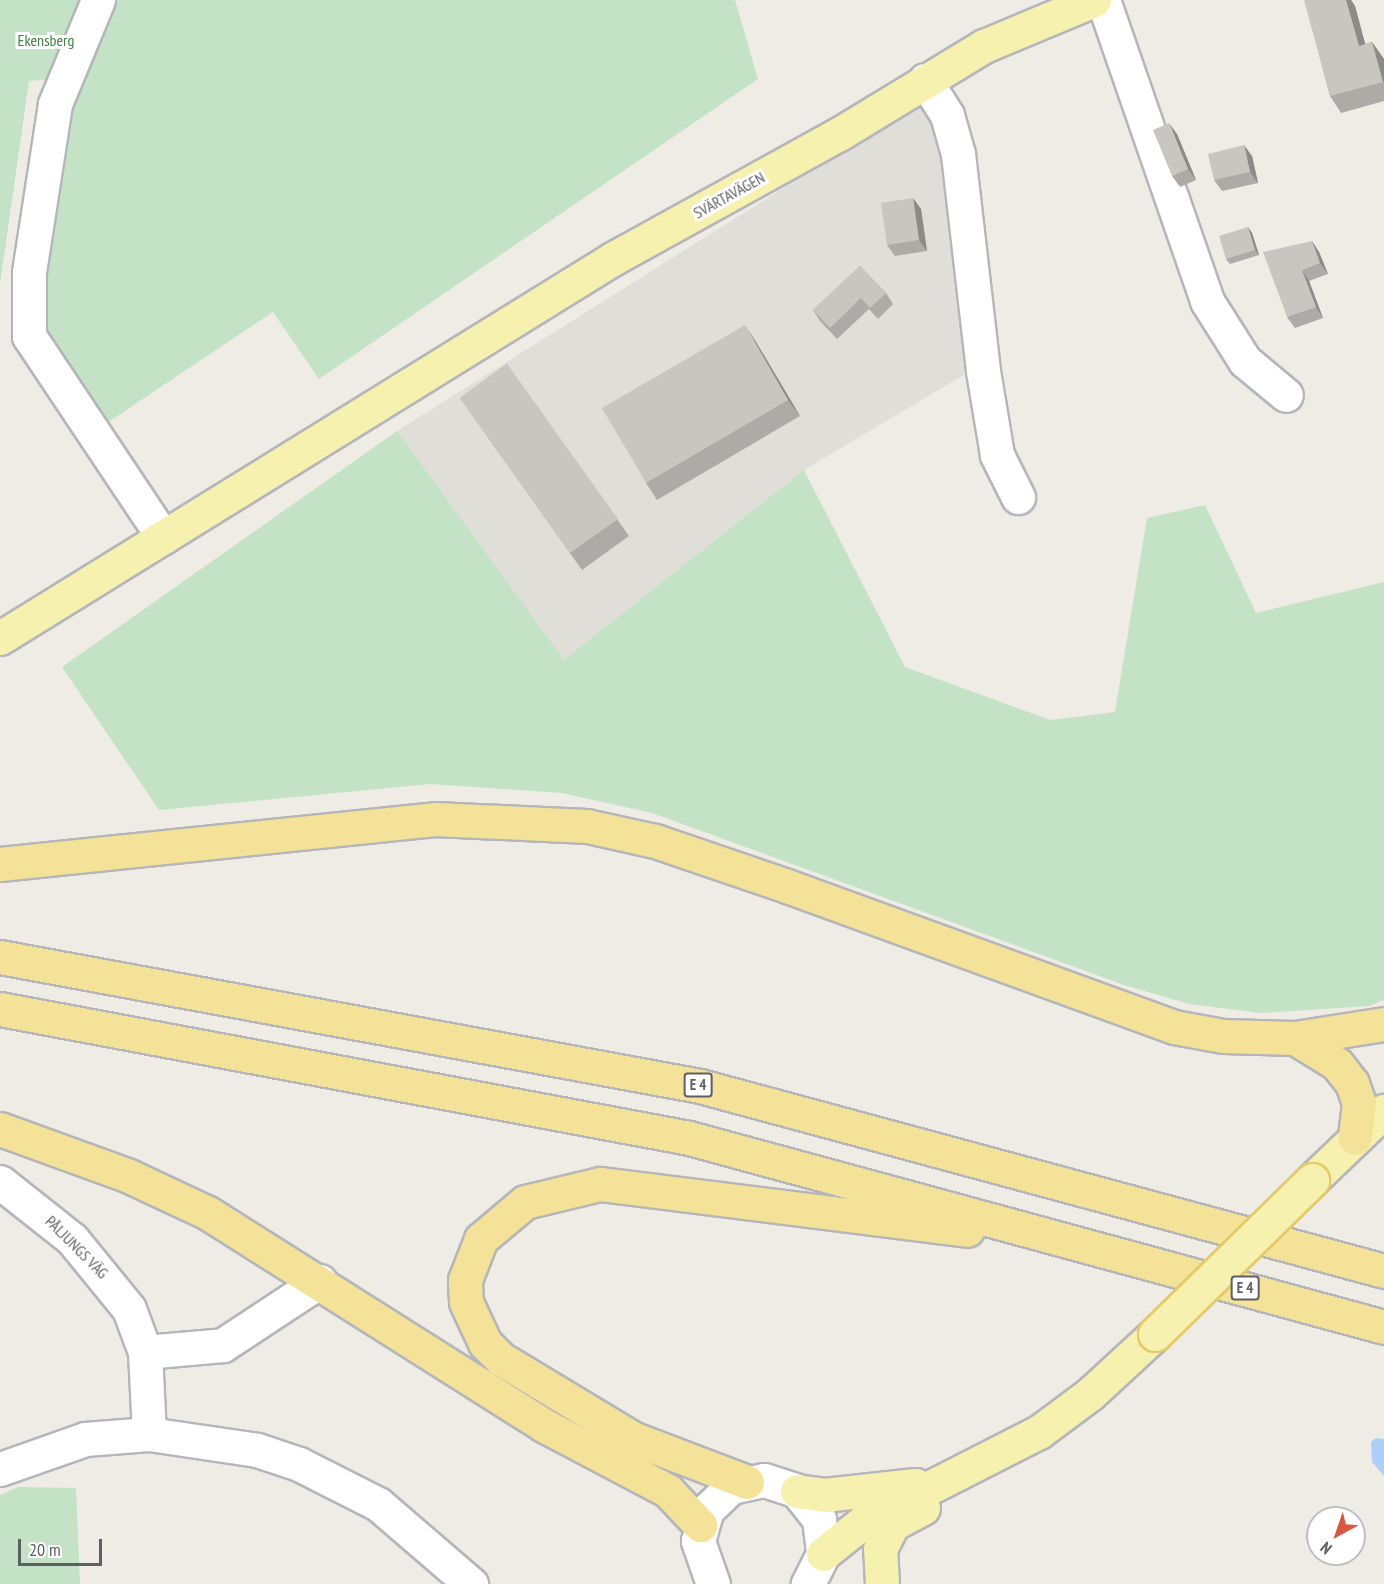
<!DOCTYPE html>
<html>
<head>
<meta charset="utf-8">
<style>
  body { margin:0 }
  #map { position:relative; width:1384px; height:1584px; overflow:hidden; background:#eeece5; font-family:"PT Sans Narrow",sans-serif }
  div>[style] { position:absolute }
  .industrial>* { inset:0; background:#dfded9 }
  .green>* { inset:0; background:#c4e3c6 }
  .water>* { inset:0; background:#acd0f7 }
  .roads { filter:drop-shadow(2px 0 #b5b6ba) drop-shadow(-2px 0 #b5b6ba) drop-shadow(0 2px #b5b6ba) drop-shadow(0 -2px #b5b6ba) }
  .minor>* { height:33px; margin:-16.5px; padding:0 16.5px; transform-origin:16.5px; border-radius:16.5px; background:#fff }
  .major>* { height:33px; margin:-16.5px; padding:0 16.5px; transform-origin:16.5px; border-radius:16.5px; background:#f7f1b0 }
  .highway>* { height:33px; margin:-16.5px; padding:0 16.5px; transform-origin:16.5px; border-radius:16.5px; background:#f3e297 }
  .bridges { filter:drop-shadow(2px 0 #e4ca68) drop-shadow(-2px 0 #e4ca68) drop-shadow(0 2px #e4ca68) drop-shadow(0 -2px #e4ca68) }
  .major-bridge>* { height:33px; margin:-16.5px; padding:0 16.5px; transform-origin:16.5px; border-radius:16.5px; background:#f7f1b0 }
  .wall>* { inset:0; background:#adaaa7 }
  .shaded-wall>* { inset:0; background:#8d8b88 }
  .building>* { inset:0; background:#c9c6c2 }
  span { translate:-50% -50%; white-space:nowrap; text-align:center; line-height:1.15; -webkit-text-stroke:6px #fff; paint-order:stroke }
  .shield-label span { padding:2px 4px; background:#fff; border:2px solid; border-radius:4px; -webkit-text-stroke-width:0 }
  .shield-label { font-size:15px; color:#5d5f64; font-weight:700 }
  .park-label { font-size:16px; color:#3e8246 }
  .street-label { font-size:16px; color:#5d5f64 }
  .north { position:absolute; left:1306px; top:1506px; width:60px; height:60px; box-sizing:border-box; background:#fff; border:2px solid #bebfc1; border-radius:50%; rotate:220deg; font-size:16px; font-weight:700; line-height:24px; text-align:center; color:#5d5f64 }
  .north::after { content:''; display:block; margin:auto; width:21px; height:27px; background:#d95740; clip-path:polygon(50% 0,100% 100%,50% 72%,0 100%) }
  .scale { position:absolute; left:18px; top:1539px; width:84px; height:27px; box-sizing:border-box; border:3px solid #5d5f64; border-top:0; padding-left:8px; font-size:18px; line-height:21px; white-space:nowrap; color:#5d5f64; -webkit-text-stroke:4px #fff; paint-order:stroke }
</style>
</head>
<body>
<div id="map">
  <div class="industrial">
    <i style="clip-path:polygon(925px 99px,949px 152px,972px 370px,804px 470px,564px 661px,397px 431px)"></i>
  </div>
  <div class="green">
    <i style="clip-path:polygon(0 0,735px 0,758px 79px,319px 379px,273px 312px,92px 433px,29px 336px,63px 78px,29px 81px,0 284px)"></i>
    <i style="clip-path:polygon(397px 431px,564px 660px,804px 470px,905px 667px,1050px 720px,1115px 712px,1147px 518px,1205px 505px,1256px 613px,1384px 582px,1384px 1000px,1369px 1006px,1261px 1013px,1189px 1004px,1124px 985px,652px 813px,562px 793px,430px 784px,159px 810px,62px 667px)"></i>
    <i style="clip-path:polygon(18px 1487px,76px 1488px,80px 1584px,0 1584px,0 1495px)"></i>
  </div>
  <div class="water">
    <i style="clip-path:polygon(1376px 1438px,1384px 1439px,1384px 1476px,1372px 1462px,1371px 1442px)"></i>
  </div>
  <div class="roads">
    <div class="minor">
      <i style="left:98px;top:0;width:113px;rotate:112.5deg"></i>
      <i style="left:55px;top:104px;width:170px;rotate:98.8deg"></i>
      <i style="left:29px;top:272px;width:64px;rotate:90deg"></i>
      <i style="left:29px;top:336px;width:242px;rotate:56.3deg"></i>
      <i style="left:1103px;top:0;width:318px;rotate:70.9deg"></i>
      <i style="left:1207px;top:301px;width:71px;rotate:57.7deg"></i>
      <i style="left:1245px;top:361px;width:53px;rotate:39.7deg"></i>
      <i style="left:925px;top:80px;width:41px;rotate:57.8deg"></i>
      <i style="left:947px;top:115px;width:41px;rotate:74.2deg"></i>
      <i style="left:958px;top:154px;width:218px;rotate:83.4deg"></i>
      <i style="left:983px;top:371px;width:85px;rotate:80.5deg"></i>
      <i style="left:997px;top:455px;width:47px;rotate:63.4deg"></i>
      <i style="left:0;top:1182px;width:92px;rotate:38.4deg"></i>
      <i style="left:72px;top:1239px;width:90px;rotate:50.8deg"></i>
      <i style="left:129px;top:1309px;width:46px;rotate:69.6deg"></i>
      <i style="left:145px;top:1352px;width:82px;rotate:87.2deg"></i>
      <i style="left:145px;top:1352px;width:78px;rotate:-5.1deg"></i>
      <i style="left:223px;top:1345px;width:116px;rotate:-33.4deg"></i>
      <i style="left:0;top:1469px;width:90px;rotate:-19.4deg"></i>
      <i style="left:85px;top:1439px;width:64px;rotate:-4.5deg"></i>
      <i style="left:149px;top:1434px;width:109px;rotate:8.4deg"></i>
      <i style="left:257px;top:1450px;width:44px;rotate:18.4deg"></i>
      <i style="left:299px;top:1464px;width:89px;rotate:26.9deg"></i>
      <i style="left:378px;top:1504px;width:123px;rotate:40.7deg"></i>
      <i style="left:713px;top:1584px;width:46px;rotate:-109.2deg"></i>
      <i style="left:698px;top:1541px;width:32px;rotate:-74deg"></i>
      <i style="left:707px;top:1510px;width:33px;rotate:-44deg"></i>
      <i style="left:731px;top:1487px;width:34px;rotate:-12deg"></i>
      <i style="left:764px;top:1480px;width:35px;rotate:18deg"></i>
      <i style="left:797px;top:1491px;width:36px;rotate:52deg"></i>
      <i style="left:819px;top:1519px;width:35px;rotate:83deg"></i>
      <i style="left:823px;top:1554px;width:34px;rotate:117deg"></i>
    </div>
    <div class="major">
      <i style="left:0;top:638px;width:722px;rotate:-31.75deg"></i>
      <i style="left:614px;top:258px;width:257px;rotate:-28.9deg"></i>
      <i style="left:839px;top:134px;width:170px;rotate:-31.3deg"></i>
      <i style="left:984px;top:46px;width:119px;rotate:-22.7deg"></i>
      <i style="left:1312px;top:1180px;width:100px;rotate:-43.8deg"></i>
      <i style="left:797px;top:1491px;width:27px;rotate:8deg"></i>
      <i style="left:824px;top:1495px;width:92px;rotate:-6.3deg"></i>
      <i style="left:823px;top:1554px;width:53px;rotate:-38.8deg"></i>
      <i style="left:864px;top:1521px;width:196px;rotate:-27deg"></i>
      <i style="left:1039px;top:1432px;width:64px;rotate:-36.7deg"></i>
      <i style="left:1090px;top:1394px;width:88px;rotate:-42.7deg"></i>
      <i style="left:882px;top:1584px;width:35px;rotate:-93deg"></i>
      <i style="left:880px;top:1549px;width:28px;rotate:-63deg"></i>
      <i style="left:893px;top:1524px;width:34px;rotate:-28deg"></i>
    </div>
    <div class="highway">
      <i style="left:0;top:864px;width:437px;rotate:-5.9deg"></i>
      <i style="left:435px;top:819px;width:152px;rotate:2.6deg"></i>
      <i style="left:587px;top:826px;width:70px;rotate:12.4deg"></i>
      <i style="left:655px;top:841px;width:139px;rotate:18.8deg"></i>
      <i style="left:787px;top:886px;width:412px;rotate:20deg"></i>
      <i style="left:1174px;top:1027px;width:50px;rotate:10.4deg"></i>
      <i style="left:1223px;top:1036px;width:72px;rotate:1.6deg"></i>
      <i style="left:1295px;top:1038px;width:90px;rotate:-8.9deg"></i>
      <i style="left:0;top:957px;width:712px;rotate:10.44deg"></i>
      <i style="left:700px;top:1086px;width:709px;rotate:15.13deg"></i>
      <i style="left:0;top:1009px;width:701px;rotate:10.6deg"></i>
      <i style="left:689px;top:1138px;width:720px;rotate:15.21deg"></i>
      <i style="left:1295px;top:1038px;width:49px;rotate:31.8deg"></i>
      <i style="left:1337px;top:1064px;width:24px;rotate:52deg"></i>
      <i style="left:1352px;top:1083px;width:21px;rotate:71deg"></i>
      <i style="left:1359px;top:1103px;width:35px;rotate:97deg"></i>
      <i style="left:0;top:1129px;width:137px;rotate:20deg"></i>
      <i style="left:129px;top:1176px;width:87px;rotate:25.1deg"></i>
      <i style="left:208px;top:1213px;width:396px;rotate:32.3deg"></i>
      <i style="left:543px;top:1425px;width:141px;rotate:27.8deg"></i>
      <i style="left:668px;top:1491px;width:47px;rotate:46.7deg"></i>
      <i style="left:747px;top:1482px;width:123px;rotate:-159.1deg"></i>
      <i style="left:632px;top:1438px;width:153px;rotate:-148.9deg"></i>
      <i style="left:501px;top:1359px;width:23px;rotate:-135deg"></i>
      <i style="left:485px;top:1343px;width:45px;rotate:-114.9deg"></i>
      <i style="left:466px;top:1302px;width:22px;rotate:-93deg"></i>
      <i style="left:465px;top:1280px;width:44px;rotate:-68.7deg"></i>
      <i style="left:481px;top:1239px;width:57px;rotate:-40.1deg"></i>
      <i style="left:525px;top:1202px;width:77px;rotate:-13.5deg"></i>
      <i style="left:600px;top:1184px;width:370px;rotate:7.1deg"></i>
    </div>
  </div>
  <div class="bridges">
    <div class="major-bridge">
      <i style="left:1155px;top:1334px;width:220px;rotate:-44.4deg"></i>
    </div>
  </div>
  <div class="wall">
    <i style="clip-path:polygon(1305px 0,1351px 0,1355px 6px,1365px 44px,1372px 42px,1384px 59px,1384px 101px,1341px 113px,1330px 96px)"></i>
    <i style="clip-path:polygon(1177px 134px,1196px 180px,1180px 187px,1172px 176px)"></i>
    <i style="clip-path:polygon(1252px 156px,1258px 183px,1222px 191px,1214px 180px)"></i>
    <i style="clip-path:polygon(913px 198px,921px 209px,927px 251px,895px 256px,887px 245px)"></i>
    <i style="clip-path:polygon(1248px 227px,1252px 233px,1259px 255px,1230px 264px,1226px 259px)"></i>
    <i style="clip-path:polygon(1312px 241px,1319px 252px,1328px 274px,1309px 281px,1323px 318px,1295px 328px,1287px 317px)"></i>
    <i style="clip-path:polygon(860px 266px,886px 293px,893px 304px,878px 319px,869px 309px,837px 339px,820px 321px,813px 310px)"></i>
    <i style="clip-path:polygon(756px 342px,800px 416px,657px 500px,646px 483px)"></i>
    <i style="clip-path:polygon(507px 364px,629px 536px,582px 570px,460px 398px)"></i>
  </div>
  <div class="shaded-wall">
    <i style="clip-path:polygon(1346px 0,1351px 0,1355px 6px,1370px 62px,1359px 46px)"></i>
    <i style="clip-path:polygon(1372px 42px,1384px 59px,1384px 83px,1383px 82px)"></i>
    <i style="clip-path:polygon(1169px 123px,1177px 134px,1196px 180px,1188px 169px)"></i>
    <i style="clip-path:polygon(1244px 145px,1252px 156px,1258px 183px,1250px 172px)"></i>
    <i style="clip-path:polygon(913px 198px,921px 209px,927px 251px,919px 240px)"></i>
    <i style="clip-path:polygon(1248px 227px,1252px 233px,1259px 255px,1255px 250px)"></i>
    <i style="clip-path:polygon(1312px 241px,1319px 252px,1328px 274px,1320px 263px)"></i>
    <i style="clip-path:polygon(1302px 270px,1309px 281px,1323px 318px,1316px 307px)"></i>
    <i style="clip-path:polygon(745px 325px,756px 342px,800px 416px,788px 400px)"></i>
  </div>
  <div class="building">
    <i style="clip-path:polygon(1304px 0,1346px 0,1359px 46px,1372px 42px,1383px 82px,1330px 96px)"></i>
    <i style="clip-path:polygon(1169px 123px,1188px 169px,1172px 176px,1153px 130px)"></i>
    <i style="clip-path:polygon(1244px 145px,1250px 172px,1214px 180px,1208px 154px)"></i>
    <i style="clip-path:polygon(913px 198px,919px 240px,887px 245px,881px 203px)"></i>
    <i style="clip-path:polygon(1248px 227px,1255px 250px,1226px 259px,1219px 236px)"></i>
    <i style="clip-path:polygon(1312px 241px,1320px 263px,1302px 270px,1316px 307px,1287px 317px,1263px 252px)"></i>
    <i style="clip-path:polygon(860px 266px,886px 293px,870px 308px,861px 298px,830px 328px,813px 310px)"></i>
    <i style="clip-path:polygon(745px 325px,788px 400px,646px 483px,602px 408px)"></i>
    <i style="clip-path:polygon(507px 364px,618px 519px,570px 553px,460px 398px)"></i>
  </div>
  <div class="shield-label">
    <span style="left:698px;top:1085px">E 4</span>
    <span style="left:1245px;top:1288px">E 4</span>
  </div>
  <div class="park-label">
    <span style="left:46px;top:40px">Ekensberg</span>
  </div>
  <div class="street-label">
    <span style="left:729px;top:195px;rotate:-29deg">SVÄRTAVÄGEN</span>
    <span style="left:77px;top:1247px;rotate:45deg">PÅLJUNGS VÄG</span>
  </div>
  <div class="north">N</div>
  <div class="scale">20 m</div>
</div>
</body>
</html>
